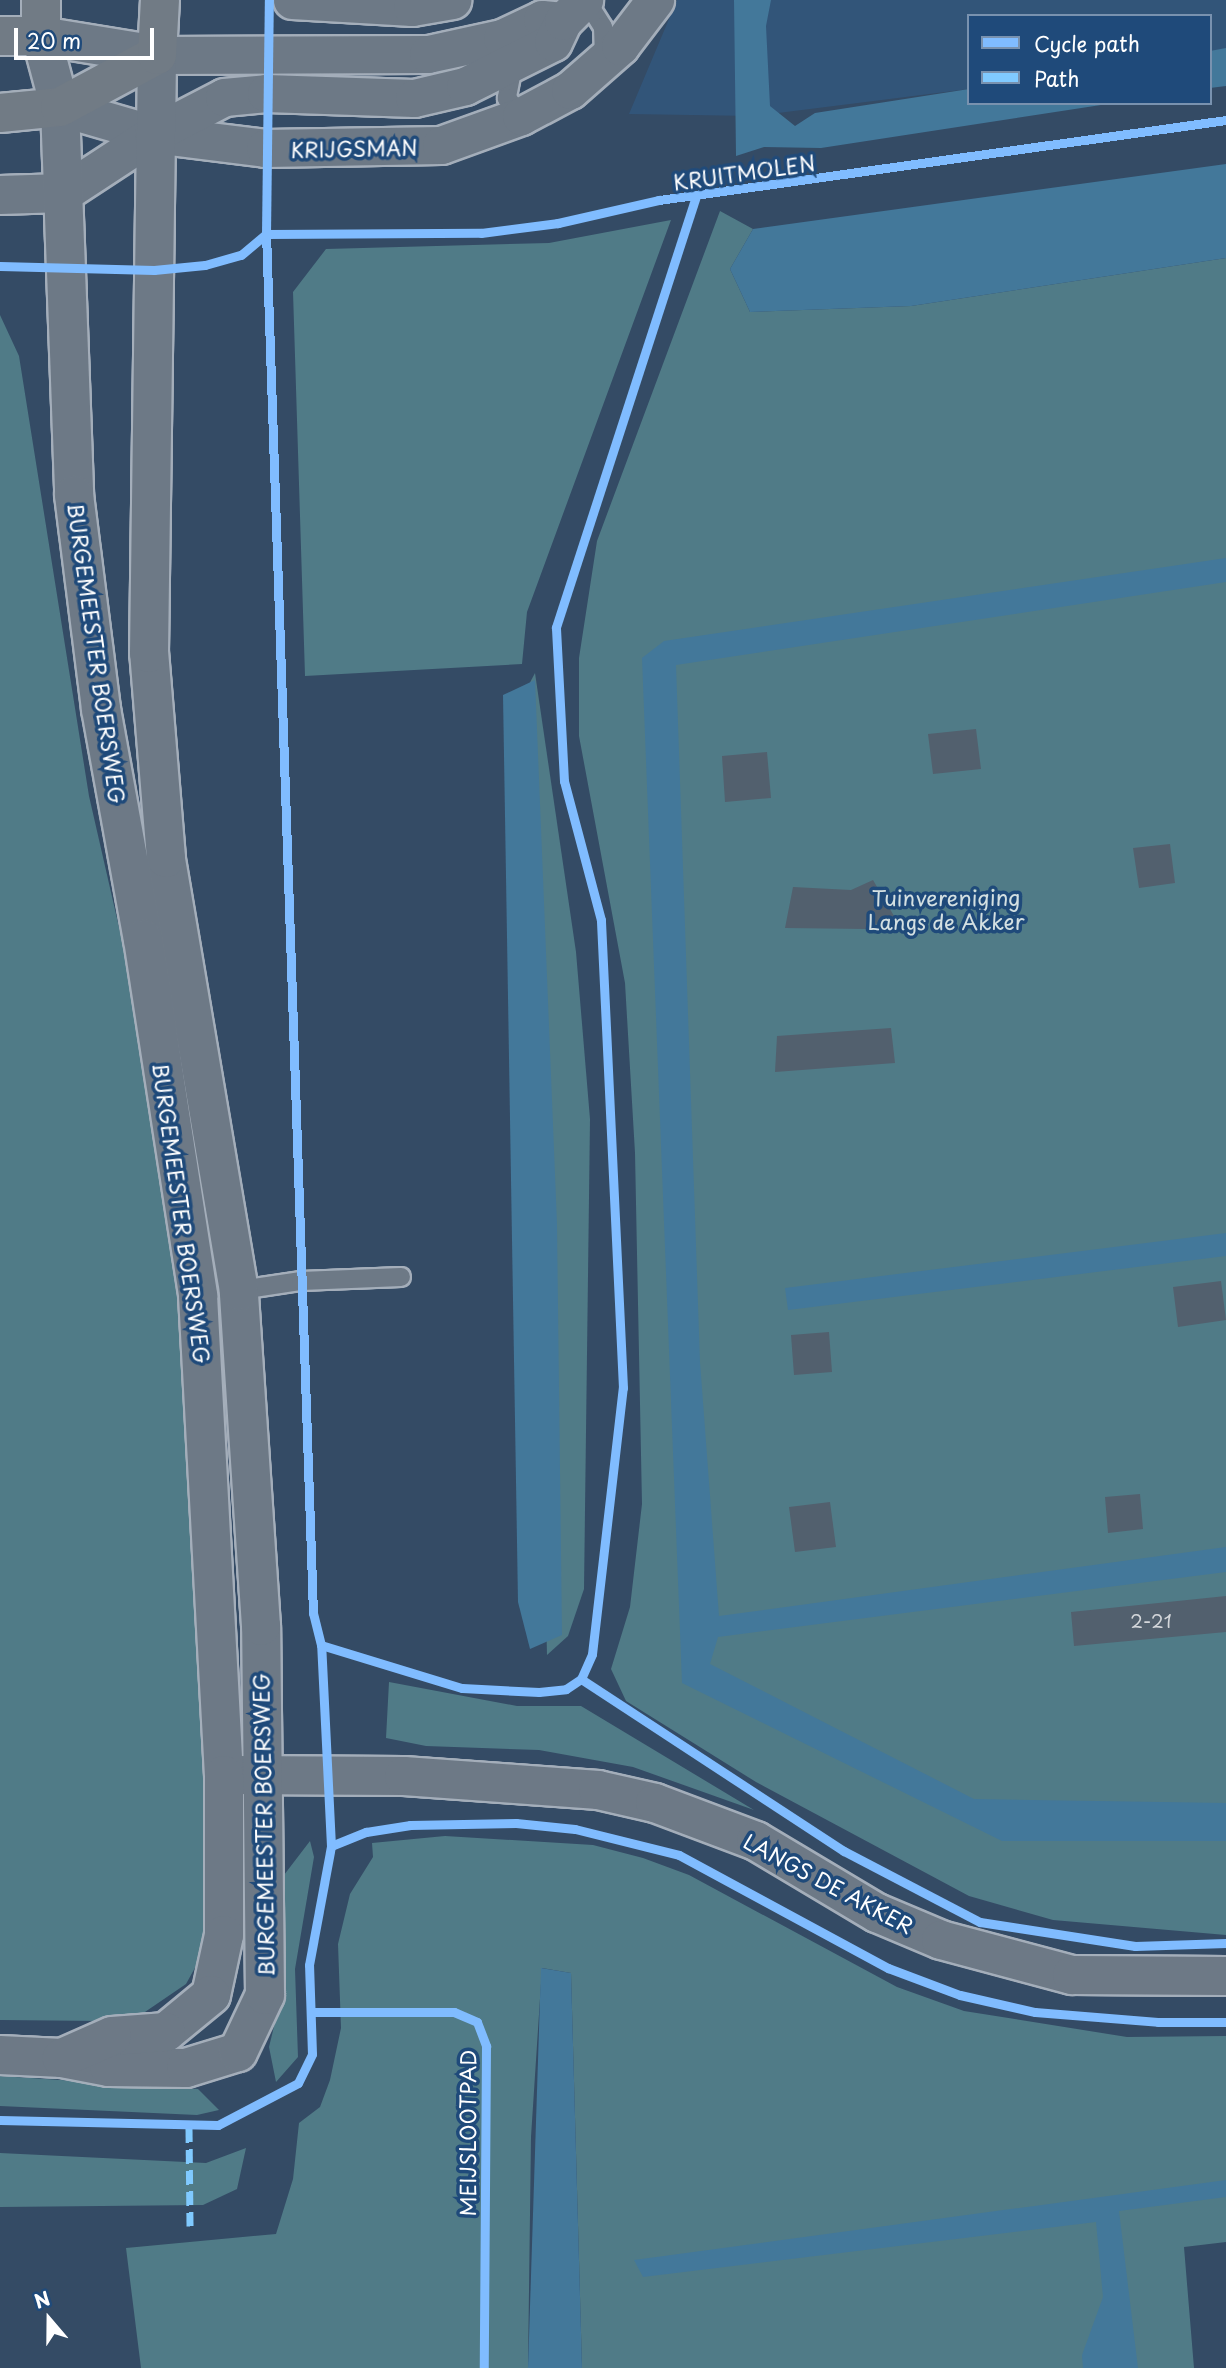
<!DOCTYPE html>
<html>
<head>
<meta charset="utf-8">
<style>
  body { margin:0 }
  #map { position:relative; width:1226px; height:2368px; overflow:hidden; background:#344b65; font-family:"Playpen Sans",sans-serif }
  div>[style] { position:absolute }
  .built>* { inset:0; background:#325579 }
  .green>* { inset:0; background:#507b87 }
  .water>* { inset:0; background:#43789a }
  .building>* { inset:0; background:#52606e }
  .roads { filter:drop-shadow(2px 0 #a4aeba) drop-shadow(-2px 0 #a4aeba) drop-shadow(0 2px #a4aeba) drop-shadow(0 -2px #a4aeba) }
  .service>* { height:18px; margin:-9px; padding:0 9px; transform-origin:9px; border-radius:9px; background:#6d7986 }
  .minor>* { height:37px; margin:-18.5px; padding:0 18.5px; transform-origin:18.5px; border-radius:18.5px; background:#6d7986 }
  .tertiary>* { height:38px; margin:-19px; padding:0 19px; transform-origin:19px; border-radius:19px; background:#6d7986 }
  .primary>* { height:38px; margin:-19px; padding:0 19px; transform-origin:19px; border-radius:19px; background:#717b85 }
  .quiet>* { height:7px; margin-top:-3.5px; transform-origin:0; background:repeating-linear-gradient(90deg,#80caff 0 14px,transparent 0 21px) }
  .cycleway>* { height:9px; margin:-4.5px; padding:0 4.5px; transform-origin:4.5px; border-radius:4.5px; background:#80bcff }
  span { translate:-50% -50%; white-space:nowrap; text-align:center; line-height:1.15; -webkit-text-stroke:7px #1f4a7a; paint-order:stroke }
  .number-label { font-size:18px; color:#d4d7db }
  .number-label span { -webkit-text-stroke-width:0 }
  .street-label { font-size:21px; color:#fff }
  .park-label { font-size:21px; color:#d4e0e2 }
  .legend { position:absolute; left:967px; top:14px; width:245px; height:91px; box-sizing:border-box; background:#1f4a7a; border:2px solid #7992af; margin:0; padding:9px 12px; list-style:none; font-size:21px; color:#fff }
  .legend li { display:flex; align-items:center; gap:14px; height:35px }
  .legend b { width:35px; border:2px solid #7992af }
  .north { position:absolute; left:14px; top:2284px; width:70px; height:70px; -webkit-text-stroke:5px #1f4a7a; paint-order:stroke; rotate:340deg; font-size:19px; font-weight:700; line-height:28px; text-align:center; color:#fff }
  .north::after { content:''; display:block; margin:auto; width:24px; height:32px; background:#fff; clip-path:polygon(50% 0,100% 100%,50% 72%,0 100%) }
  .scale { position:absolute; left:14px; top:28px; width:140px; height:32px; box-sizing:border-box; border:4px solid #fff; border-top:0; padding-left:9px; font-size:21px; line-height:24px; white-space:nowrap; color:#fff; -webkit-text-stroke:5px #1f4a7a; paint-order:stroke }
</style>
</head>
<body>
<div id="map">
  <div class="built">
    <i style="clip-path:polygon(677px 0,1226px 0,1226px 58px,1210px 60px,1210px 16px,969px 16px,969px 89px,754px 116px,629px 114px)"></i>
  </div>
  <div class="green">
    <i style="clip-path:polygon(720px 211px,753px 229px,730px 269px,750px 312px,911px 306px,1226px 258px,1226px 1935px,1053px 1920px,969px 1896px,756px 1782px,626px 1701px,611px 1669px,630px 1607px,642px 1504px,635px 1153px,625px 983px,579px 736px,579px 658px,597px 541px)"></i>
    <i style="clip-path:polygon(671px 220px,527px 612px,522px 664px,305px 676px,293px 292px,326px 249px,549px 243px)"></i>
    <i style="clip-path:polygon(0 315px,19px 356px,89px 796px,134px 993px,177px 1271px,211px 1927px,207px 1946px,186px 1984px,142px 2014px,103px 2021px,0 2020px)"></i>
    <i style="clip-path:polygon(535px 673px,576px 952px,590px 1119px,584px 1589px,568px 1636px,547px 1655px,525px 692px)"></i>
    <i style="clip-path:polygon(389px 1682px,517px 1706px,581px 1706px,754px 1810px,633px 1767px,539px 1750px,426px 1746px,386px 1738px)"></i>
    <i style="clip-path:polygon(445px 1836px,593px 1845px,643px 1858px,689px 1875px,897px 1987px,964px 2011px,1127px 2037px,1226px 2036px,1226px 2242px,1184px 2247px,1194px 2368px,582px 2368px,571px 1973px,542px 1968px,531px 2137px,528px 2368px,141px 2368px,126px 2248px,276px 2234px,293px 2179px,299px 2123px,320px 2107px,330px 2080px,341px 2028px,338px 1944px,350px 1894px,373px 1857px,372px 1843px)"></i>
    <i style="clip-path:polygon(310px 1841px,314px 1857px,295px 1969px,298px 2057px,276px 2082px,269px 2047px,280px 2002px,284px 1875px)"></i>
    <i style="clip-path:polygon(0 2076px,198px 2089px,219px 2110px,197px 2115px,0 2106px)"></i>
    <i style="clip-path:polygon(246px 2148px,237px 2189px,203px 2205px,0 2207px,0 2153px,206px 2163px)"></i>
  </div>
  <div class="water">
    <i style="clip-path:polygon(734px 0,771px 0,766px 26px,770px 106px,795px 126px,815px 113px,969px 89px,969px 103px,1114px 103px,821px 148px,764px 147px,736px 156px)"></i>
    <i style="clip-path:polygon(1226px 48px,1226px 86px,1210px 88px,1210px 51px)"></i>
    <i style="clip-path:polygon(1226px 164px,1226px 258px,911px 306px,750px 312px,730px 269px,753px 229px)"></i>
    <i style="clip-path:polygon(1226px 558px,1226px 582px,676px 665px,700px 1362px,719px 1616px,1226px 1547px,1226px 1572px,718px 1637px,710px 1664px,974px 1799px,1226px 1803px,1226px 1841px,1002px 1841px,682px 1683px,642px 658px,664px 641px)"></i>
    <i style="clip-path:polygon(535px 680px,557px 1224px,562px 1635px,530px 1649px,518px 1602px,503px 695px)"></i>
    <i style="clip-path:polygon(1226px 1233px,1226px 1256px,788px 1310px,785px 1288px)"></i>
    <i style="clip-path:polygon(541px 1968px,571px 1973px,582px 2368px,528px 2368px)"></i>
    <i style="clip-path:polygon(1226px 2180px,1226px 2197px,1119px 2211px,1138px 2368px,1083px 2368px,1082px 2355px,1103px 2297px,1096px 2222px,643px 2277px,634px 2260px)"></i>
  </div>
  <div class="building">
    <i style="clip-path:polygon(976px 729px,981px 769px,933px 774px,928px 734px)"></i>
    <i style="clip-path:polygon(767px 752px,771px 798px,725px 802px,722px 756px)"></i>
    <i style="clip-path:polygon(1170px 844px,1175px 883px,1139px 888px,1133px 848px)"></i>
    <i style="clip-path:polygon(873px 880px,894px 916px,866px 929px,785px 928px,793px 887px,851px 890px)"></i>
    <i style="clip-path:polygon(891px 1028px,895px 1063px,775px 1072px,777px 1036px)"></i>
    <i style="clip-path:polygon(1221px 1281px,1226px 1320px,1178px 1327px,1173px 1287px)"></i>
    <i style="clip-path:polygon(829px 1332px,832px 1372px,794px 1375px,791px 1335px)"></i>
    <i style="clip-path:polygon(1140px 1494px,1143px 1529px,1108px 1533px,1105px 1497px)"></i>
    <i style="clip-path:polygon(830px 1502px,836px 1547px,795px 1552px,789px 1507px)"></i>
    <i style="clip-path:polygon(1226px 1596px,1226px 1632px,1074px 1646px,1071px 1612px)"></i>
  </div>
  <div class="roads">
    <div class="service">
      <i style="left:586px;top:0;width:32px;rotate:58deg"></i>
      <i style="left:603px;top:27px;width:29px;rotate:88deg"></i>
      <i style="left:513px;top:66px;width:33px;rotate:101deg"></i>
      <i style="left:507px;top:98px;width:23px;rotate:52deg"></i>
      <i style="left:234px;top:1291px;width:68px;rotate:-8.5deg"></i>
      <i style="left:301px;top:1281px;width:100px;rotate:-2.3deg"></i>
    </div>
    <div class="minor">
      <i style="left:292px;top:0;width:120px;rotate:3.3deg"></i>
      <i style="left:412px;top:7px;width:41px;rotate:-9.9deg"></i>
      <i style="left:157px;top:55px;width:271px;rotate:-0.2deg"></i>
      <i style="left:428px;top:54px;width:76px;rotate:-12.2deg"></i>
      <i style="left:502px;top:38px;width:44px;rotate:-25.4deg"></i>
      <i style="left:542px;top:19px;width:21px;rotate:5deg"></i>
      <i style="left:60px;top:107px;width:97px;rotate:16.2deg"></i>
      <i style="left:153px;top:134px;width:113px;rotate:7.1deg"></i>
      <i style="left:265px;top:148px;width:176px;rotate:-1deg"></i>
      <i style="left:441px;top:145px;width:85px;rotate:-19.9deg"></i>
      <i style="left:521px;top:116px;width:55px;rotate:-28deg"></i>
      <i style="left:570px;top:90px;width:67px;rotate:-41.3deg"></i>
      <i style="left:620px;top:46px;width:58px;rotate:-52.7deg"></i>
      <i style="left:63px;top:193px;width:108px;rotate:-33.2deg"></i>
      <i style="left:153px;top:134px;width:80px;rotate:-27.5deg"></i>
      <i style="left:224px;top:97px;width:42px;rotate:-5.4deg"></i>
      <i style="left:266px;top:93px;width:148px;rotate:1.9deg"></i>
      <i style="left:414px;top:98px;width:52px;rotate:-13.2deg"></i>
      <i style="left:465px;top:86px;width:98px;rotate:-26.6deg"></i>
      <i style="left:553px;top:42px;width:23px;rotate:-65deg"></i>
      <i style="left:563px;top:21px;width:30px;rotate:-45deg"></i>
    </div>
    <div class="tertiary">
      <i style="left:0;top:195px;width:63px;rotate:-1.8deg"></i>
      <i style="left:235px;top:1775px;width:169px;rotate:0.3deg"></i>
      <i style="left:404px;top:1776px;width:195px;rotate:4.1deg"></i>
      <i style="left:598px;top:1790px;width:58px;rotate:12.8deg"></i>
      <i style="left:655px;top:1803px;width:108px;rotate:20.6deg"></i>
      <i style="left:756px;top:1841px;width:141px;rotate:30.8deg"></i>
      <i style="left:877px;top:1913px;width:69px;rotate:22.9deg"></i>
      <i style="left:941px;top:1940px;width:136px;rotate:15deg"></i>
      <i style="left:1072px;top:1975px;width:154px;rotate:0.4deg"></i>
      <i style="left:0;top:2055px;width:62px;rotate:2.8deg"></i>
      <i style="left:62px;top:2058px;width:48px;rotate:10.8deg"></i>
      <i style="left:109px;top:2067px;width:77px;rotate:0.7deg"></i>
      <i style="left:186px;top:2068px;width:54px;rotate:-17.1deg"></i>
      <i style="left:238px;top:2052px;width:63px;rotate:-64.7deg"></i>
      <i style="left:265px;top:1995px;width:369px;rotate:-90.6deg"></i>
      <i style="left:261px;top:1626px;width:336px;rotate:-93.8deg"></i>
      <i style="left:239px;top:1291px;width:439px;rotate:-99.6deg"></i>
      <i style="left:166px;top:858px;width:206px;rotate:-94.7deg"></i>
      <i style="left:149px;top:653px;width:598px;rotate:-89.23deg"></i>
      <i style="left:157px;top:55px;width:118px;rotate:-170.7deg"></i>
      <i style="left:41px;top:36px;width:73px;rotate:75deg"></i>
      <i style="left:60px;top:107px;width:388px;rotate:87.9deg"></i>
      <i style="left:74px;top:495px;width:216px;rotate:82.8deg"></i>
      <i style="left:101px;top:709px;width:234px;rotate:79.7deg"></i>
      <i style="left:143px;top:939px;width:361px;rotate:81.2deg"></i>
      <i style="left:198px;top:1296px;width:480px;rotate:86.9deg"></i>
      <i style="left:224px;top:1775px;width:160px;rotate:90deg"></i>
      <i style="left:224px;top:1935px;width:61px;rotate:102.2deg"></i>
      <i style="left:211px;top:1995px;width:58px;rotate:140.6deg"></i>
      <i style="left:166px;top:2032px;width:54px;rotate:175.8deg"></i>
      <i style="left:112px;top:2036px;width:55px;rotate:156.3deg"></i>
    </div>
    <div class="primary">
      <i style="left:0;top:36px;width:41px"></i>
      <i style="left:41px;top:36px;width:36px;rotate:-90deg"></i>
      <i style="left:0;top:113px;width:60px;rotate:-5.7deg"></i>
      <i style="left:60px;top:107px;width:110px;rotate:-28.2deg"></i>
      <i style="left:157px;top:55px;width:55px;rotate:-86.9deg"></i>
    </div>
  </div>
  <div class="quiet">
    <i style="left:189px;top:2128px;width:98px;rotate:89.4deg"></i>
  </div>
  <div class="cycleway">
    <i style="left:0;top:266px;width:154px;rotate:1.5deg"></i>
    <i style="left:154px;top:270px;width:51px;rotate:-5.6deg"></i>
    <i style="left:205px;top:265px;width:37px;rotate:-16deg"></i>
    <i style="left:241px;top:255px;width:33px;rotate:-40deg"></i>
    <i style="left:266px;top:234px;width:215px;rotate:-0.3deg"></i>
    <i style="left:481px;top:233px;width:78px;rotate:-7.4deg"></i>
    <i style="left:558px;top:223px;width:104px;rotate:-12.8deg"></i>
    <i style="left:659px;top:200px;width:573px;rotate:-8.03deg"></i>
    <i style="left:321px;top:1645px;width:147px;rotate:17deg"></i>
    <i style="left:462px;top:1688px;width:77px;rotate:3deg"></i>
    <i style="left:539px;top:1692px;width:27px;rotate:-6deg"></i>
    <i style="left:566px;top:1689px;width:18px;rotate:-34deg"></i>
    <i style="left:581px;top:1679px;width:27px;rotate:-66deg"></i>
    <i style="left:592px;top:1654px;width:268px;rotate:-83.4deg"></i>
    <i style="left:623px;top:1388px;width:469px;rotate:-92.7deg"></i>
    <i style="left:601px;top:920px;width:144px;rotate:-104.9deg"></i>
    <i style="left:564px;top:781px;width:154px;rotate:-93deg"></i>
    <i style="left:556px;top:627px;width:452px;rotate:-72deg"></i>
    <i style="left:581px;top:1679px;width:314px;rotate:33.2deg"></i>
    <i style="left:844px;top:1851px;width:153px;rotate:27.6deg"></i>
    <i style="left:980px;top:1922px;width:157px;rotate:8.8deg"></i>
    <i style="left:1135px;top:1946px;width:91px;rotate:-1.9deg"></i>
    <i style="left:331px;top:1846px;width:38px;rotate:-22deg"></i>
    <i style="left:366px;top:1832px;width:45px;rotate:-9deg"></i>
    <i style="left:410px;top:1825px;width:106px;rotate:-1.1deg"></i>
    <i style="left:516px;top:1823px;width:59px;rotate:5.8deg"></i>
    <i style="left:575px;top:1829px;width:107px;rotate:14deg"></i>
    <i style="left:679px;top:1855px;width:238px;rotate:28.4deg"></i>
    <i style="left:888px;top:1968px;width:77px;rotate:20.6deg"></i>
    <i style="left:960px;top:1995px;width:77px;rotate:12.8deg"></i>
    <i style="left:1035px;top:2012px;width:123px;rotate:4.6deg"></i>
    <i style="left:1158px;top:2022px;width:68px"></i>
    <i style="left:314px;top:2012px;width:140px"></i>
    <i style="left:454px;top:2012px;width:25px;rotate:23deg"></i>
    <i style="left:477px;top:2022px;width:26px;rotate:69deg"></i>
    <i style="left:486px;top:2046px;width:322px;rotate:90.4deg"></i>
    <i style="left:0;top:2120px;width:218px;rotate:1.3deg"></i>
    <i style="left:218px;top:2125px;width:90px;rotate:-27.7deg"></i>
    <i style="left:298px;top:2083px;width:32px;rotate:-64deg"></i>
    <i style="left:312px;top:2054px;width:89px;rotate:-91.9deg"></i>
    <i style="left:309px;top:1965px;width:121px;rotate:-79.5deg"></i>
    <i style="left:331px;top:1846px;width:201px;rotate:-92.8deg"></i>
    <i style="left:321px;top:1645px;width:33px;rotate:-104deg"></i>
    <i style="left:313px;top:1613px;width:1380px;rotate:-91.95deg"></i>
    <i style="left:266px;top:234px;width:234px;rotate:-89.3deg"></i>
  </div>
  <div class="number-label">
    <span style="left:1151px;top:1621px">2-21</span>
  </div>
  <div class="street-label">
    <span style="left:354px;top:148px;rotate:-1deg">KRIJGSMAN</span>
    <span style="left:744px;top:172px;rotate:-8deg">KRUITMOLEN</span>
    <span style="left:97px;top:653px;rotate:82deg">BURGEMEESTER BOERSWEG</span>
    <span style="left:182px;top:1213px;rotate:82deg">BURGEMEESTER BOERSWEG</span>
    <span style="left:263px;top:1825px;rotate:-91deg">BURGEMEESTER BOERSWEG</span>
    <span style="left:829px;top:1883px;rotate:28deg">LANGS DE AKKER</span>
    <span style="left:467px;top:2133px;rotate:-90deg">MEIJSLOOTPAD</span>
  </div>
  <div class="park-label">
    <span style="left:946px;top:909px">Tuinvereniging<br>Langs de Akker</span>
  </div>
  <ul class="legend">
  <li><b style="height:9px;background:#80bcff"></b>Cycle path</li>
  <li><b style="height:9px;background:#80caff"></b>Path</li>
  </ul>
  <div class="north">N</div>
  <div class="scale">20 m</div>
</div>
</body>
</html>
